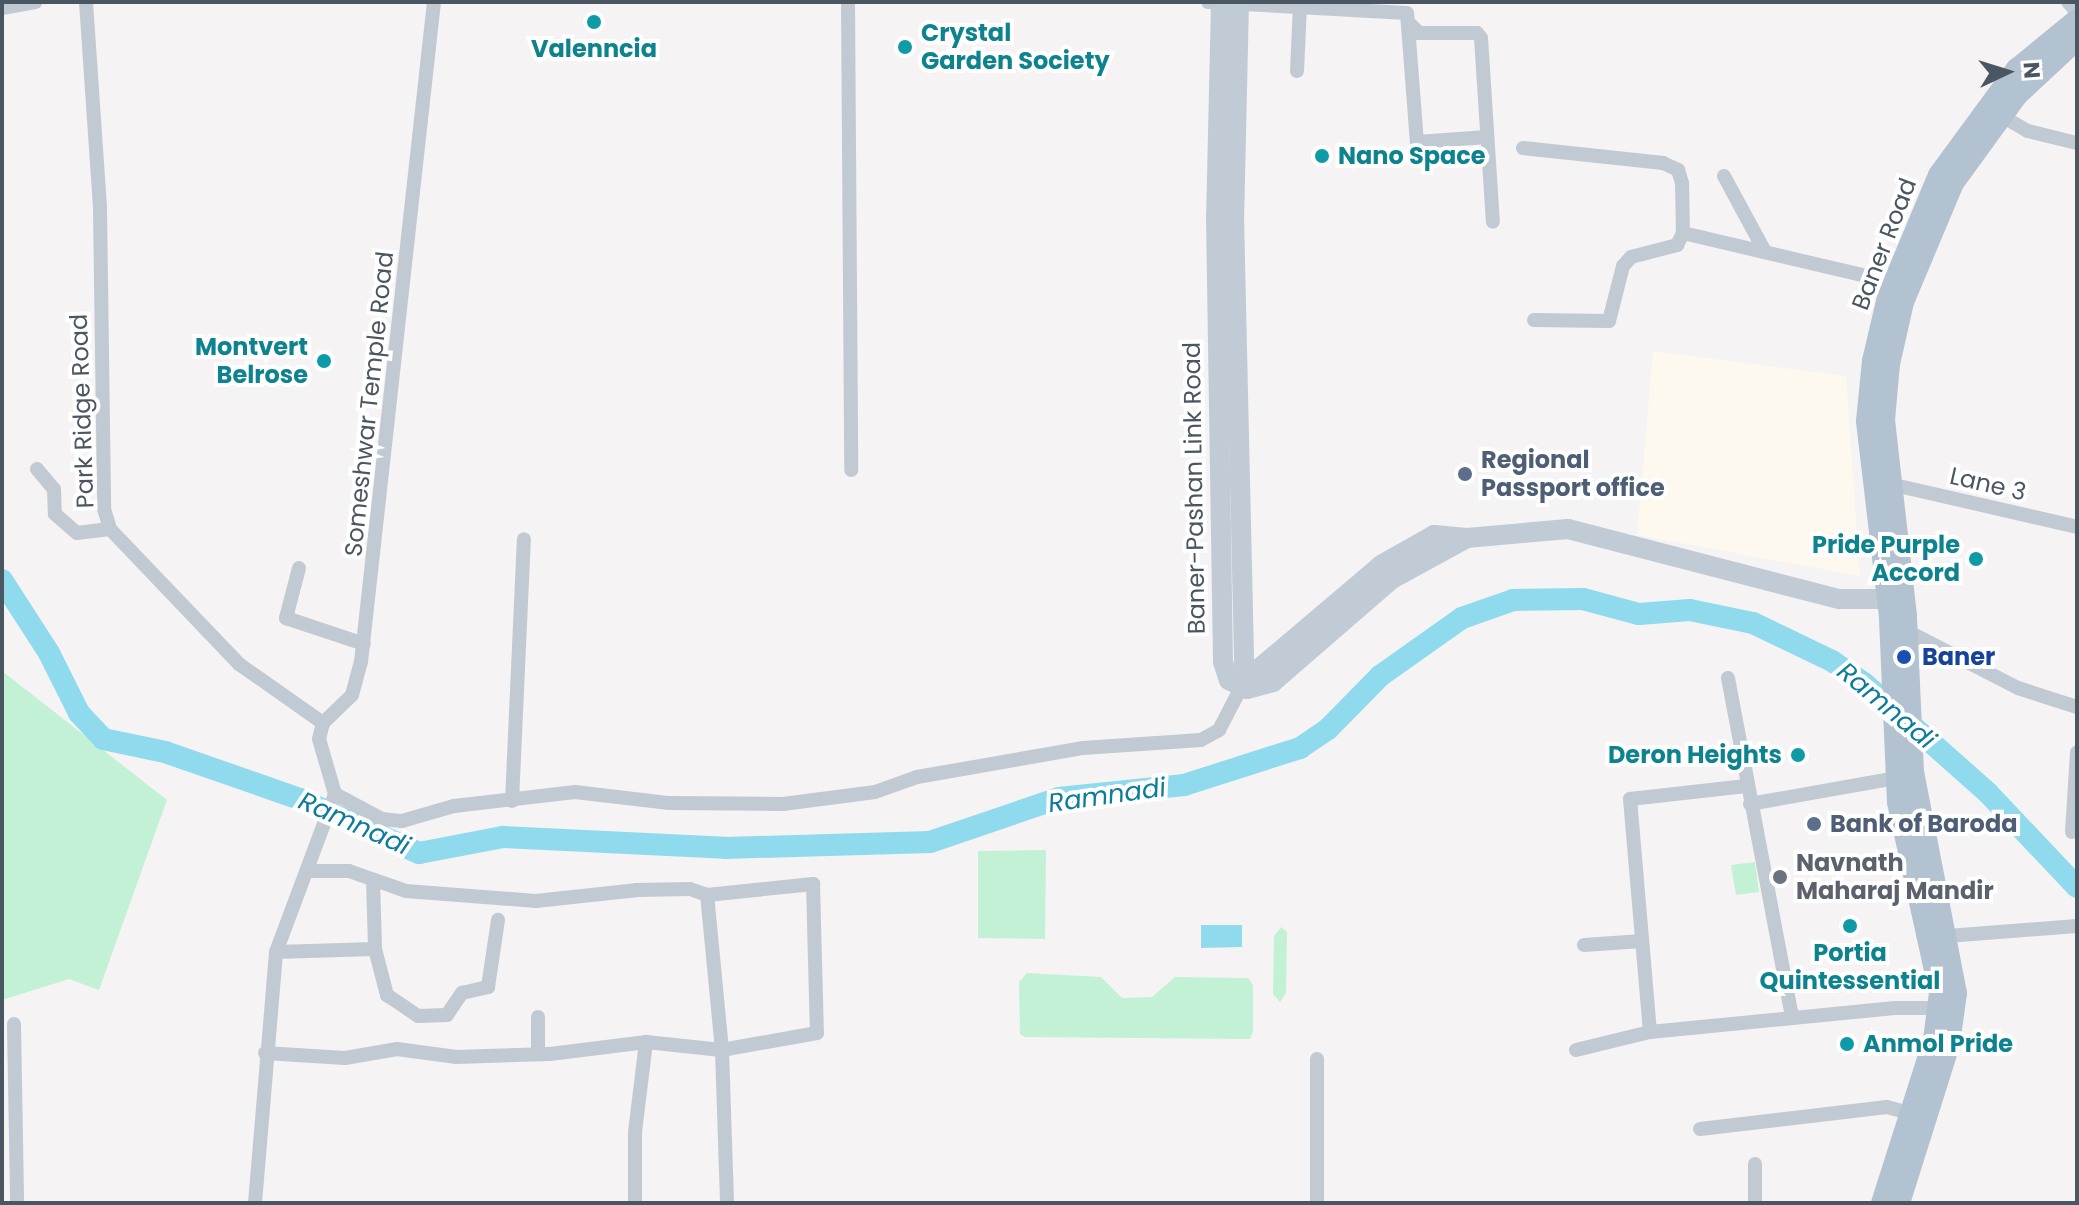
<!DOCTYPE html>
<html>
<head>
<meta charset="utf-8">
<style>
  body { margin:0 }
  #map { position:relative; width:2079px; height:1205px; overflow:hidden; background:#f5f3f3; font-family:Poppins,sans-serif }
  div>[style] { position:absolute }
  .commercial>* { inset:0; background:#fdf9ef }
  .green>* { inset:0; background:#c3f1d5 }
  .water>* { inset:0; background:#90daee }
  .river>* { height:22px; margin:-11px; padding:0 11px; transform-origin:11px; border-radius:11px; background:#90daee }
  .street>* { height:14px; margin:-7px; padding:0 7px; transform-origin:7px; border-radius:7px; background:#c1cad2 }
  .secondary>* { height:20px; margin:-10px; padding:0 10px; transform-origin:10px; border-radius:10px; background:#c1cbd6 }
  .primary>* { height:22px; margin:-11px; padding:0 11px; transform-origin:11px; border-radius:11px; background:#b3c2d1 }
  .dots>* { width:22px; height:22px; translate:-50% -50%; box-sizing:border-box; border:4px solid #fff; border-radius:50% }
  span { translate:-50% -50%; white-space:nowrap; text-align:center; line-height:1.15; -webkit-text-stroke:8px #fff; paint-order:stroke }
  .culture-label { font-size:24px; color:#0d838f; font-weight:700 }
  .left { translate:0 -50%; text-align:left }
  .right { translate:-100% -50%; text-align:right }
  .street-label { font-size:24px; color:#4a5661 }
  .service-label { font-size:24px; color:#4e5e75; font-weight:700 }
  .transit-label { font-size:24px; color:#164399; font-weight:700 }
  .worship-label { font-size:24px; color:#5b616d; font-weight:700 }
  .water-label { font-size:26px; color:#0c7c9b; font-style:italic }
  .frame { position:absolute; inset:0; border:4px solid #4a5661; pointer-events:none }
  .north { position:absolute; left:1967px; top:32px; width:80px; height:80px; -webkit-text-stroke:6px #fff; paint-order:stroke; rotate:86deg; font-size:22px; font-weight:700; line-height:32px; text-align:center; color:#4a5661 }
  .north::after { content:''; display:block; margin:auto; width:28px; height:36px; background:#4a5661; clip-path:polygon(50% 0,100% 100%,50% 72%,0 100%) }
</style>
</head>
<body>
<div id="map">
  <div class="commercial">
    <i style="clip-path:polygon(1653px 351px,1846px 376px,1860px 576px,1637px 535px)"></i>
  </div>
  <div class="green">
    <i style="clip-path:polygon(2px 671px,167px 800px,99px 990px,69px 979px,2px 1000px)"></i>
    <i style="clip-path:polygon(1046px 850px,1045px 939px,978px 938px,978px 851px)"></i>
    <i style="clip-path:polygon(1755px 862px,1759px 892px,1736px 895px,1731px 865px)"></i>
    <i style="clip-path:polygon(1281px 927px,1287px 932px,1286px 993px,1280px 1002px,1273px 994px,1274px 936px)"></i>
    <i style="clip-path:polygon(1027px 973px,1101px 977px,1122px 998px,1152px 997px,1175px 977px,1248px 978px,1253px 985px,1253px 1032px,1250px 1039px,1025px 1037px,1020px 1034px,1019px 982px)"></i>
  </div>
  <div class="water">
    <i style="clip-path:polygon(1201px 925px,1242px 925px,1242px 947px,1201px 948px)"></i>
  </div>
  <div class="river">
    <i style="left:2px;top:580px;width:87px;rotate:57.2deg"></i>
    <i style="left:49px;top:653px;width:67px;rotate:63.4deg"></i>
    <i style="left:79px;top:713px;width:35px;rotate:47deg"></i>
    <i style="left:103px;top:739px;width:63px;rotate:11.8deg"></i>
    <i style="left:165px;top:752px;width:143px;rotate:19.2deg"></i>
    <i style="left:300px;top:799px;width:131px;rotate:24.4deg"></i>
    <i style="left:419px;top:853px;width:86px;rotate:-10.8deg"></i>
    <i style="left:503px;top:837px;width:222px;rotate:2.8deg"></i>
    <i style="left:725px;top:848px;width:205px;rotate:-1.7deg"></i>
    <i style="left:930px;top:842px;width:136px;rotate:-18.8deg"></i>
    <i style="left:1059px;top:798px;width:126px;rotate:-5.9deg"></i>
    <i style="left:1184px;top:785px;width:122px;rotate:-17.7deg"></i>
    <i style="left:1300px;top:748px;width:34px;rotate:-34deg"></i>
    <i style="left:1328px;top:729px;width:74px;rotate:-45.5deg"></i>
    <i style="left:1380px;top:676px;width:100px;rotate:-35.3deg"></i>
    <i style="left:1462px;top:618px;width:54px;rotate:-19.4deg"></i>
    <i style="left:1513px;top:600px;width:70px;rotate:-0.8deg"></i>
    <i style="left:1583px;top:599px;width:58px;rotate:15deg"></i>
    <i style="left:1639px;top:614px;width:51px;rotate:-4.5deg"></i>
    <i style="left:1690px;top:610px;width:64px;rotate:11.7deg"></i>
    <i style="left:1753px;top:623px;width:88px;rotate:25.7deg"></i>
    <i style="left:1832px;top:661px;width:40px;rotate:34.9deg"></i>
    <i style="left:1865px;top:684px;width:164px;rotate:41.5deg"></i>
    <i style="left:1988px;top:793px;width:129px;rotate:46.6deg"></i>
  </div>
  <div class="street">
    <i style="left:86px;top:2px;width:207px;rotate:86.1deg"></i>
    <i style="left:100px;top:209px;width:300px;rotate:89.2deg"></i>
    <i style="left:104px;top:509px;width:21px;rotate:73deg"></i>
    <i style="left:110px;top:529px;width:187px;rotate:46.3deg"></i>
    <i style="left:239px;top:664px;width:103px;rotate:35.1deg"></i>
    <i style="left:848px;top:2px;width:468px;rotate:89.6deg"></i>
    <i style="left:1208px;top:2px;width:199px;rotate:3.2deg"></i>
    <i style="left:1407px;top:13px;width:129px;rotate:85.6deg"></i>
    <i style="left:1417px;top:142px;width:70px;rotate:-4.1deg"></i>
    <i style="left:2068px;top:2px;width:13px;rotate:48deg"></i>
    <i style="left:2px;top:8px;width:34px;rotate:-10deg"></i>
    <i style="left:1410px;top:24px;width:13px;rotate:45deg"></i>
    <i style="left:1419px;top:33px;width:58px"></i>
    <i style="left:1477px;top:33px;width:6px;rotate:51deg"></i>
    <i style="left:1481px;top:38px;width:184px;rotate:86.3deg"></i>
    <i style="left:1297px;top:71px;width:65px;rotate:-87.4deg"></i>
    <i style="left:2000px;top:115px;width:32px;rotate:30deg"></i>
    <i style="left:2028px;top:131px;width:50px;rotate:13.8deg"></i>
    <i style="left:1523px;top:148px;width:141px;rotate:6.1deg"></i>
    <i style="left:1663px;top:163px;width:17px;rotate:25deg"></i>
    <i style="left:1678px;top:170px;width:14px;rotate:73deg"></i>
    <i style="left:1682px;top:183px;width:50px;rotate:88.9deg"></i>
    <i style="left:1683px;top:233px;width:223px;rotate:13.2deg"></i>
    <i style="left:1724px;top:176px;width:84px;rotate:61.6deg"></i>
    <i style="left:1534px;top:320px;width:75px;rotate:0.8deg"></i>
    <i style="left:1609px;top:321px;width:57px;rotate:-75.7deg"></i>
    <i style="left:1623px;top:266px;width:12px;rotate:-48deg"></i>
    <i style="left:1631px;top:257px;width:48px;rotate:-14.6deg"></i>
    <i style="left:1677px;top:245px;width:13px;rotate:-63deg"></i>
    <i style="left:37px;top:469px;width:26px;rotate:50deg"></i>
    <i style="left:54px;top:489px;width:25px;rotate:88deg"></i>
    <i style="left:55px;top:514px;width:29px;rotate:41deg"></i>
    <i style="left:77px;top:533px;width:33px;rotate:-7deg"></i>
    <i style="left:1890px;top:484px;width:192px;rotate:12.9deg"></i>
    <i style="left:299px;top:568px;width:52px;rotate:104.6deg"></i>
    <i style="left:286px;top:618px;width:82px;rotate:18.4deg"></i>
    <i style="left:1907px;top:631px;width:125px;rotate:27.2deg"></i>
    <i style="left:2018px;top:688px;width:62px;rotate:17.9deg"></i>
    <i style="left:1728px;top:678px;width:346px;rotate:79.3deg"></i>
    <i style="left:335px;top:794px;width:53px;rotate:28deg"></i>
    <i style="left:382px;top:819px;width:20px;rotate:6deg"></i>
    <i style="left:402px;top:821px;width:54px;rotate:-16.1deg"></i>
    <i style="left:454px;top:806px;width:122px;rotate:-6.6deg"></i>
    <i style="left:575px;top:792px;width:95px;rotate:6.7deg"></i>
    <i style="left:669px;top:803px;width:114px;rotate:0.5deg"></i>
    <i style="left:783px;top:804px;width:93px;rotate:-7.4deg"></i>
    <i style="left:875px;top:792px;width:45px;rotate:-19.7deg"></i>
    <i style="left:917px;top:777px;width:169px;rotate:-9.9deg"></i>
    <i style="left:1083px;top:748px;width:118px;rotate:-3.9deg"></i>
    <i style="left:1201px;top:740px;width:21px;rotate:-29deg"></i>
    <i style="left:1219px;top:730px;width:56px;rotate:-62.5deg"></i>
    <i style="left:335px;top:794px;width:57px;rotate:-106.2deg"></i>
    <i style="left:319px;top:739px;width:16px;rotate:-76deg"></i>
    <i style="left:323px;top:723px;width:40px;rotate:-44deg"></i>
    <i style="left:352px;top:695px;width:34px;rotate:-75deg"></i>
    <i style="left:361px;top:662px;width:664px;rotate:-83.69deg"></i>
    <i style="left:512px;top:801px;width:262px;rotate:-87.4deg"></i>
    <i style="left:1750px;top:804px;width:148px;rotate:-10.1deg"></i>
    <i style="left:2072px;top:832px;width:80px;rotate:-86.4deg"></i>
    <i style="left:309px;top:871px;width:40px"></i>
    <i style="left:349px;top:871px;width:60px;rotate:19.3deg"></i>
    <i style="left:406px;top:891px;width:130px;rotate:4.4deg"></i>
    <i style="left:536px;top:901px;width:102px;rotate:-6.2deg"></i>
    <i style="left:637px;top:890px;width:53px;rotate:-1.1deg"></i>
    <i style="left:690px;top:889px;width:18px;rotate:19deg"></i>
    <i style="left:707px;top:895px;width:107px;rotate:-5.9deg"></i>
    <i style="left:813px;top:884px;width:149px;rotate:88.5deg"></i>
    <i style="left:817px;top:1033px;width:97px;rotate:169.9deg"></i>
    <i style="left:722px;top:1050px;width:153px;rotate:88.1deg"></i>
    <i style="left:373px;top:880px;width:69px;rotate:88.3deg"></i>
    <i style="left:375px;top:949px;width:48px;rotate:75.4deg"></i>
    <i style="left:387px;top:995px;width:37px;rotate:34deg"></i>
    <i style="left:418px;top:1016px;width:29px;rotate:-2deg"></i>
    <i style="left:447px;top:1015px;width:27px;rotate:-56deg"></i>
    <i style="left:462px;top:993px;width:27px;rotate:-13deg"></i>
    <i style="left:488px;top:987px;width:68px;rotate:-81.5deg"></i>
    <i style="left:1947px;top:936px;width:130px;rotate:-4.4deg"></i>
    <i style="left:1584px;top:945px;width:58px;rotate:-3.9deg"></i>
    <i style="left:276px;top:952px;width:99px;rotate:-1.7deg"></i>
    <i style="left:538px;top:1017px;width:37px;rotate:90deg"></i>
    <i style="left:14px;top:1024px;width:179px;rotate:89deg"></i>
    <i style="left:1650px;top:1032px;width:234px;rotate:-94.9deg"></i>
    <i style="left:1630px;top:799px;width:117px;rotate:-6.4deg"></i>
    <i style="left:1576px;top:1050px;width:76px;rotate:-13.7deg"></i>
    <i style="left:1650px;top:1032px;width:246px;rotate:-5.6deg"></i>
    <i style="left:1895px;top:1008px;width:44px"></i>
    <i style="left:265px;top:1053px;width:80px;rotate:3.6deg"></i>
    <i style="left:345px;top:1058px;width:53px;rotate:-9.8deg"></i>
    <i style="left:397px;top:1049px;width:60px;rotate:7.7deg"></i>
    <i style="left:456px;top:1057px;width:94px;rotate:-1.8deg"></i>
    <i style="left:550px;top:1054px;width:97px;rotate:-7.1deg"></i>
    <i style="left:1700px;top:1129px;width:188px;rotate:-6.7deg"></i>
    <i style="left:1887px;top:1107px;width:23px;rotate:15deg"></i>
    <i style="left:255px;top:1203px;width:252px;rotate:-85.2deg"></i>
    <i style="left:276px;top:952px;width:169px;rotate:-69.5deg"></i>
    <i style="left:635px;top:1203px;width:71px;rotate:-90deg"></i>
    <i style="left:635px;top:1132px;width:91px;rotate:-83deg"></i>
    <i style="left:646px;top:1042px;width:76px;rotate:6deg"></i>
    <i style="left:722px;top:1050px;width:156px;rotate:-95.5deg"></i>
    <i style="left:1317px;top:1203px;width:144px;rotate:-90deg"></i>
    <i style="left:1755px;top:1203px;width:39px;rotate:-90deg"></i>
  </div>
  <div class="secondary">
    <i style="left:1221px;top:2px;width:214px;rotate:91.3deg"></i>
    <i style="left:1216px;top:216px;width:446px;rotate:89.1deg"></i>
    <i style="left:1223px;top:662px;width:19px;rotate:72deg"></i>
    <i style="left:1229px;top:680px;width:20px;rotate:27deg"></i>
    <i style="left:1247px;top:689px;width:27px;rotate:-15deg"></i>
    <i style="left:1273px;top:682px;width:157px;rotate:-40.9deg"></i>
    <i style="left:1392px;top:579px;width:85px;rotate:-28.7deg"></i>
    <i style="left:1239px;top:2px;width:214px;rotate:91.3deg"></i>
    <i style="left:1234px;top:216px;width:453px;rotate:88.7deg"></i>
    <i style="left:1244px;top:669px;width:11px;rotate:15deg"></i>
    <i style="left:1255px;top:672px;width:165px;rotate:-40.3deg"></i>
    <i style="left:1381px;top:565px;width:61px;rotate:-29.5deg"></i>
    <i style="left:1434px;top:535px;width:33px;rotate:5deg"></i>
    <i style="left:1467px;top:538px;width:101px;rotate:-5.1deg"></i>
    <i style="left:1568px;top:529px;width:280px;rotate:14.5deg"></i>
    <i style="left:1839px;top:599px;width:48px"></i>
  </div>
  <div class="primary">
    <i style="left:1882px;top:1203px;width:171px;rotate:-72.3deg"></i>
    <i style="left:1934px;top:1040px;width:47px;rotate:-82.7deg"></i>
    <i style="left:1940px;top:993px;width:196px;rotate:-102.4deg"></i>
    <i style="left:1898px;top:802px;width:185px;rotate:-92.5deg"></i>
    <i style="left:1890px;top:617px;width:197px;rotate:-96.7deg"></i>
    <i style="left:1867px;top:421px;width:60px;rotate:-84.3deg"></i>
    <i style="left:1873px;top:361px;width:66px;rotate:-76.8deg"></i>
    <i style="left:1888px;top:297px;width:132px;rotate:-67.3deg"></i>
    <i style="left:1939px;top:175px;width:132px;rotate:-53.7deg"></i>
    <i style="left:2017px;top:69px;width:77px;rotate:-39.2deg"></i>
    <i style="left:1899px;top:1203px;width:167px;rotate:-72.5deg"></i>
    <i style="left:1949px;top:1044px;width:51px;rotate:-82.2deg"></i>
    <i style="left:1956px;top:993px;width:225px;rotate:-101deg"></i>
    <i style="left:1913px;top:772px;width:156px;rotate:-92.6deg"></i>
    <i style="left:1906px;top:616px;width:197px;rotate:-96.4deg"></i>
    <i style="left:1884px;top:420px;width:56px;rotate:-84.9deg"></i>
    <i style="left:1889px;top:364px;width:64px;rotate:-77.3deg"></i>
    <i style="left:1903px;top:302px;width:129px;rotate:-67.2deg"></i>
    <i style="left:1953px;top:183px;width:109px;rotate:-54deg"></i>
    <i style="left:2017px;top:95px;width:82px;rotate:-43deg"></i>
  </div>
  <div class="dots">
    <i style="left:594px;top:22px;background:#0f9aa8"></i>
    <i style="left:905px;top:47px;background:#0f9aa8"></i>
    <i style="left:1322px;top:156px;background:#0f9aa8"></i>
    <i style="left:324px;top:361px;background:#0f9aa8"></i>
    <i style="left:1465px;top:474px;background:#5c6f8a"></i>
    <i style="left:1976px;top:559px;background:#0f9aa8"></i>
    <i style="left:1904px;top:657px;background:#1a4fb4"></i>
    <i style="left:1798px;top:755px;background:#0f9aa8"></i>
    <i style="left:1814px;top:824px;background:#5c6f8a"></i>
    <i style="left:1780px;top:877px;background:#6b7280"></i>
    <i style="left:1850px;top:926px;background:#0f9aa8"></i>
    <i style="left:1847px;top:1044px;background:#0f9aa8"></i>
  </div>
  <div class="culture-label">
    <span class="left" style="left:921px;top:47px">Crystal<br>Garden Society</span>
    <span style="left:594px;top:49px">Valenncia</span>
    <span class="left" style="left:1338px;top:156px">Nano Space</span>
    <span class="right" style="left:308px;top:361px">Montvert<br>Belrose</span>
    <span class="right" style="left:1960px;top:559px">Pride Purple<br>Accord</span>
    <span class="right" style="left:1782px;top:755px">Deron Heights</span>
    <span style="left:1850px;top:967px">Portia<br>Quintessential</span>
    <span class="left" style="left:1863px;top:1044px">Anmol Pride</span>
  </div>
  <div class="street-label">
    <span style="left:1884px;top:244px;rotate:-69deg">Baner Road</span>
    <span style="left:369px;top:404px;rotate:-84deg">Someshwar Temple Road</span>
    <span style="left:82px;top:411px;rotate:-92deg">Park Ridge Road</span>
    <span style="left:1988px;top:484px;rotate:13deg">Lane 3</span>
    <span style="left:1194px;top:488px;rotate:-91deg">Baner-Pashan Link Road</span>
  </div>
  <div class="service-label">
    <span class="left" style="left:1481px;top:474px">Regional<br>Passport office</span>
    <span class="left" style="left:1830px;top:824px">Bank of Baroda</span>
  </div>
  <div class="transit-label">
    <span class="left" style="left:1922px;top:657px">Baner</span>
  </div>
  <div class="worship-label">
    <span class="left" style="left:1796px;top:877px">Navnath<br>Maharaj Mandir</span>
  </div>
  <div class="water-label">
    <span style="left:1886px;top:706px;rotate:40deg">Ramnadi</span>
    <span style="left:1107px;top:796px;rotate:-8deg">Ramnadi</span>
    <span style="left:354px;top:824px;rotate:24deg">Ramnadi</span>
  </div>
  <div class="frame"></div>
  <div class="north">N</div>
</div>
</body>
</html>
